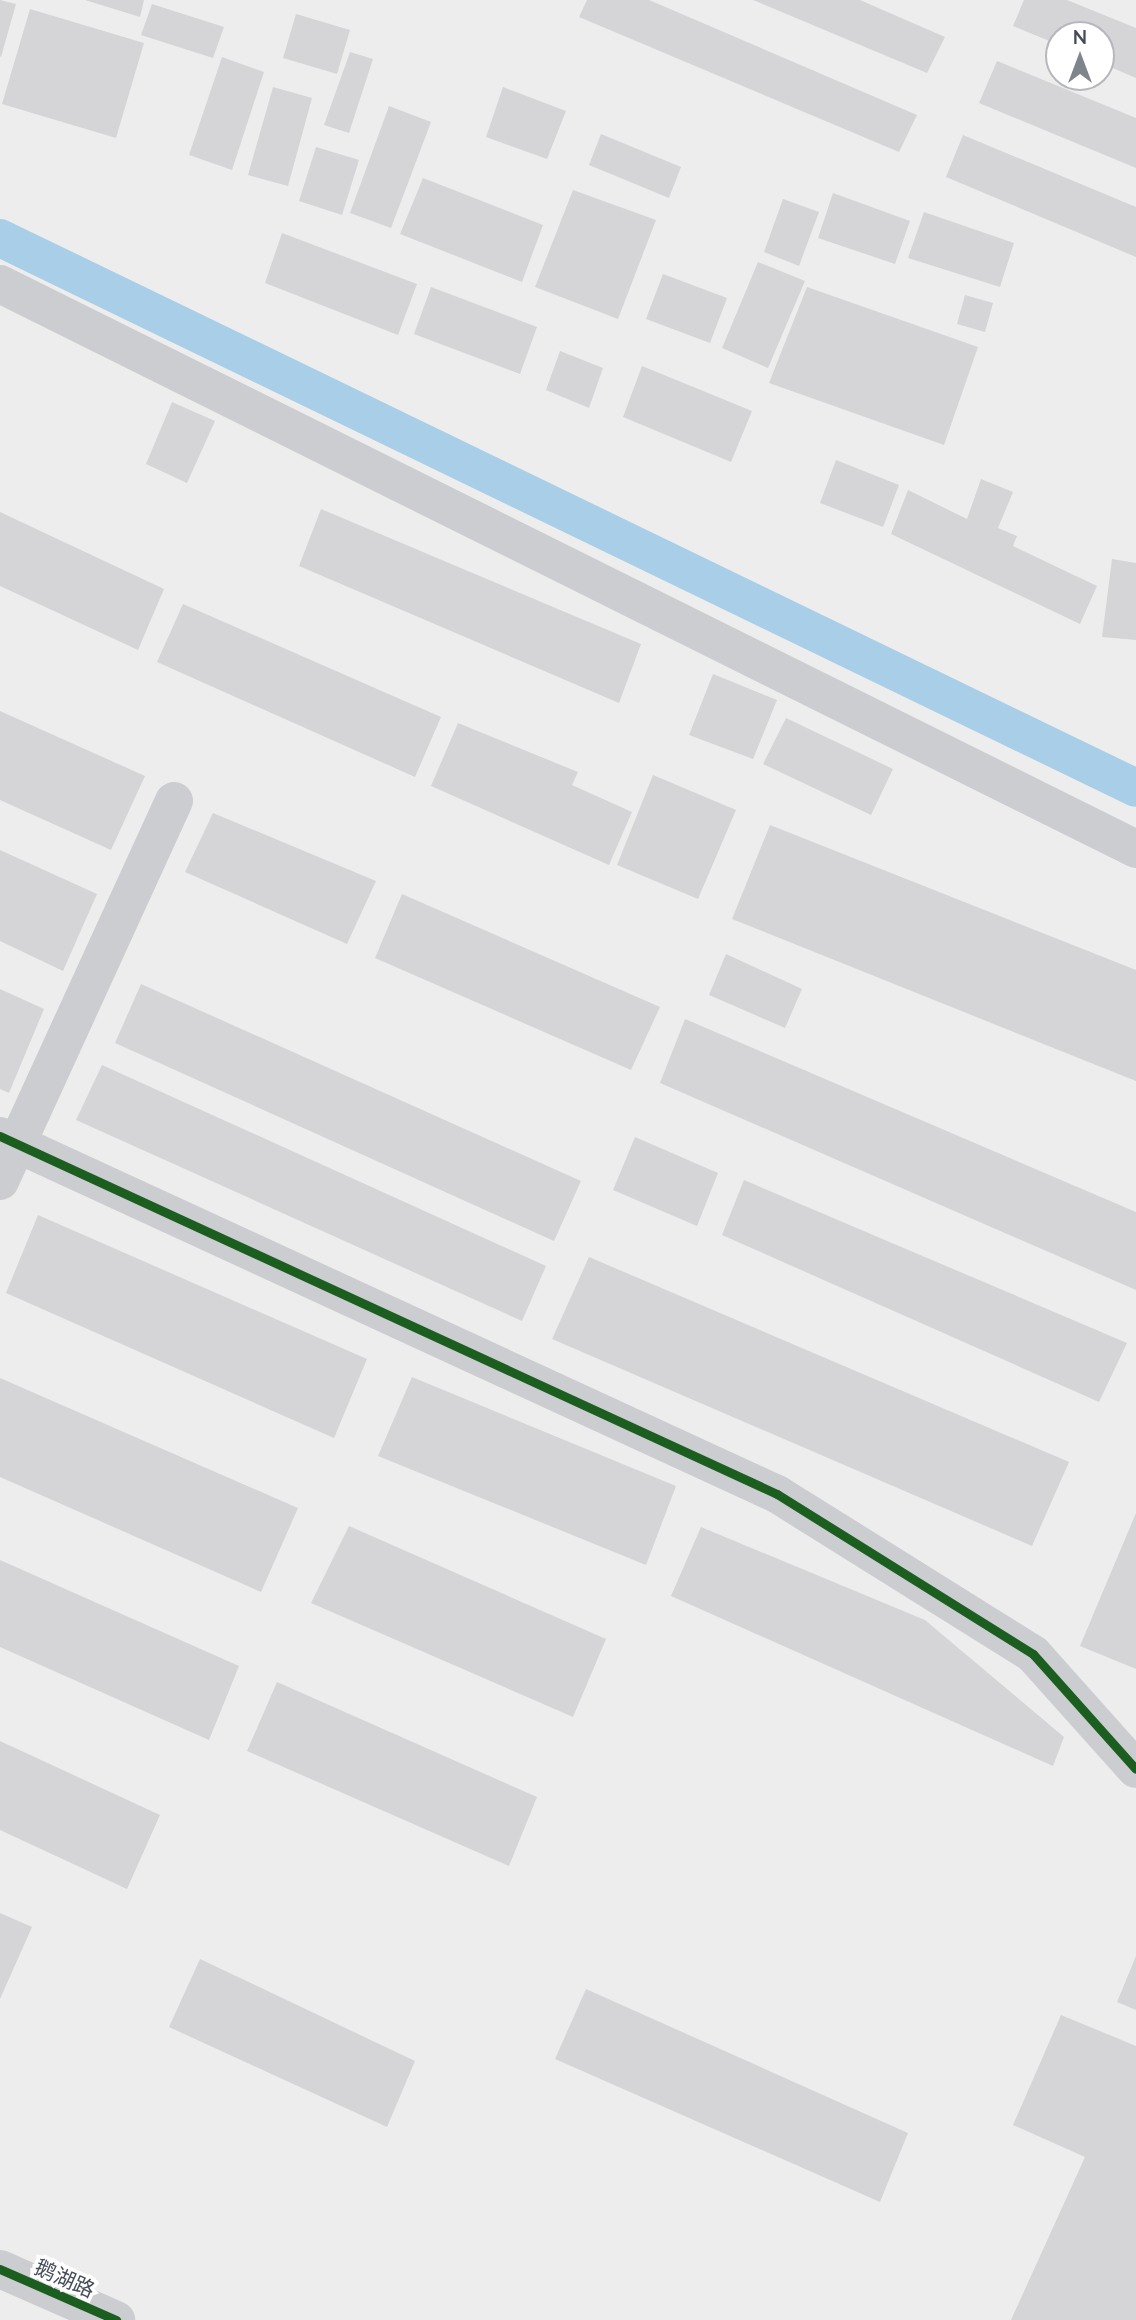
<!DOCTYPE html>
<html>
<head>
<meta charset="utf-8">
<style>
  body { margin:0 }
  #map { position:relative; width:1136px; height:2320px; overflow:hidden; background:#eeeded; font-family:Mulish,"Noto Sans SC",sans-serif }
  div>[style] { position:absolute }
  .canal>* { height:38px; margin:-19px; padding:0 19px; transform-origin:19px; border-radius:19px; background:#a9cee8 }
  .building>* { inset:0; background:#d5d5d7 }
  .minor>* { height:38px; margin:-19px; padding:0 19px; transform-origin:19px; border-radius:19px; background:#cccdd0 }
  .cycleway>* { height:9px; margin:-4.5px; padding:0 4.5px; transform-origin:4.5px; border-radius:4.5px; background:#1b5e20 }
  span { translate:-50% -50%; white-space:nowrap; text-align:center; line-height:1.15; -webkit-text-stroke:7px #fff; paint-order:stroke }
  .street-label { font-size:21px; color:#454b58 }
  .north { position:absolute; left:1045px; top:21px; width:70px; height:70px; box-sizing:border-box; background:#fff; border:2px solid #b5b7bc; border-radius:50%; rotate:0deg; font-size:19px; font-weight:700; line-height:28px; text-align:center; color:#454b58 }
  .north::after { content:''; display:block; margin:auto; width:24px; height:32px; background:#80848c; clip-path:polygon(50% 0,100% 100%,50% 72%,0 100%) }
</style>
</head>
<body>
<div id="map">
  <div class="canal">
    <i style="left:0;top:238px;width:1262px;rotate:25.83deg"></i>
  </div>
  <div class="building">
    <i style="clip-path:polygon(0 0,16px 4px,1px 57px,0 56px)"></i>
    <i style="clip-path:polygon(85px 0,144px 0,140px 17px)"></i>
    <i style="clip-path:polygon(587px 0,649px 0,917px 115px,899px 152px,579px 17px)"></i>
    <i style="clip-path:polygon(753px 0,860px 0,945px 37px,927px 73px)"></i>
    <i style="clip-path:polygon(1024px 0,1067px 0,1136px 28px,1136px 78px,1101px 63px,1101px 35px,1059px 35px,1059px 45px,1013px 26px)"></i>
    <i style="clip-path:polygon(152px 4px,224px 27px,213px 58px,141px 35px)"></i>
    <i style="clip-path:polygon(30px 9px,144px 43px,116px 138px,2px 104px)"></i>
    <i style="clip-path:polygon(296px 14px,350px 30px,337px 74px,283px 58px)"></i>
    <i style="clip-path:polygon(350px 52px,373px 59px,349px 133px,324px 125px)"></i>
    <i style="clip-path:polygon(222px 57px,264px 72px,232px 170px,189px 155px)"></i>
    <i style="clip-path:polygon(997px 61px,1136px 118px,1136px 168px,979px 103px)"></i>
    <i style="clip-path:polygon(273px 87px,312px 98px,288px 186px,248px 175px)"></i>
    <i style="clip-path:polygon(503px 87px,566px 111px,547px 159px,486px 137px)"></i>
    <i style="clip-path:polygon(389px 106px,431px 122px,391px 228px,350px 213px)"></i>
    <i style="clip-path:polygon(601px 134px,681px 167px,669px 198px,589px 165px)"></i>
    <i style="clip-path:polygon(963px 135px,1136px 207px,1136px 257px,946px 177px)"></i>
    <i style="clip-path:polygon(316px 147px,359px 160px,342px 215px,299px 201px)"></i>
    <i style="clip-path:polygon(423px 178px,543px 225px,522px 282px,400px 234px)"></i>
    <i style="clip-path:polygon(573px 190px,656px 220px,618px 319px,535px 287px)"></i>
    <i style="clip-path:polygon(833px 193px,910px 221px,895px 264px,818px 238px)"></i>
    <i style="clip-path:polygon(783px 199px,819px 212px,799px 266px,764px 252px)"></i>
    <i style="clip-path:polygon(924px 212px,1014px 243px,1000px 287px,908px 258px)"></i>
    <i style="clip-path:polygon(282px 233px,417px 284px,398px 335px,265px 283px)"></i>
    <i style="clip-path:polygon(758px 262px,805px 281px,768px 368px,722px 348px)"></i>
    <i style="clip-path:polygon(663px 274px,727px 298px,710px 343px,646px 319px)"></i>
    <i style="clip-path:polygon(431px 287px,537px 327px,520px 374px,414px 334px)"></i>
    <i style="clip-path:polygon(807px 287px,978px 347px,944px 445px,769px 383px)"></i>
    <i style="clip-path:polygon(965px 295px,993px 303px,985px 332px,957px 324px)"></i>
    <i style="clip-path:polygon(560px 351px,603px 368px,589px 408px,546px 390px)"></i>
    <i style="clip-path:polygon(642px 366px,752px 411px,731px 462px,623px 417px)"></i>
    <i style="clip-path:polygon(172px 402px,215px 421px,187px 483px,146px 464px)"></i>
    <i style="clip-path:polygon(836px 460px,899px 485px,883px 527px,820px 503px)"></i>
    <i style="clip-path:polygon(981px 479px,1013px 492px,998px 528px,1017px 536px,1013px 546px,1097px 586px,1080px 624px,891px 534px,908px 490px,967px 519px)"></i>
    <i style="clip-path:polygon(321px 509px,641px 644px,619px 703px,299px 566px)"></i>
    <i style="clip-path:polygon(0 512px,164px 589px,138px 650px,0 586px)"></i>
    <i style="clip-path:polygon(1112px 559px,1136px 563px,1136px 640px,1102px 637px)"></i>
    <i style="clip-path:polygon(183px 604px,441px 717px,415px 777px,157px 662px)"></i>
    <i style="clip-path:polygon(713px 674px,777px 700px,753px 759px,689px 735px)"></i>
    <i style="clip-path:polygon(0 711px,145px 776px,111px 850px,0 800px)"></i>
    <i style="clip-path:polygon(786px 718px,893px 769px,871px 815px,763px 764px)"></i>
    <i style="clip-path:polygon(458px 723px,578px 772px,572px 785px,632px 812px,609px 865px,431px 786px)"></i>
    <i style="clip-path:polygon(653px 775px,736px 810px,698px 899px,617px 865px)"></i>
    <i style="clip-path:polygon(213px 813px,376px 881px,347px 944px,185px 872px)"></i>
    <i style="clip-path:polygon(770px 825px,1136px 970px,1136px 1081px,732px 919px)"></i>
    <i style="clip-path:polygon(0 850px,97px 894px,63px 971px,0 941px)"></i>
    <i style="clip-path:polygon(402px 894px,660px 1007px,631px 1070px,375px 958px)"></i>
    <i style="clip-path:polygon(726px 954px,802px 989px,785px 1028px,709px 995px)"></i>
    <i style="clip-path:polygon(141px 984px,581px 1181px,554px 1241px,115px 1043px)"></i>
    <i style="clip-path:polygon(0 989px,44px 1009px,9px 1093px,0 1089px)"></i>
    <i style="clip-path:polygon(685px 1019px,1136px 1212px,1136px 1290px,660px 1083px)"></i>
    <i style="clip-path:polygon(102px 1065px,546px 1266px,522px 1321px,76px 1120px)"></i>
    <i style="clip-path:polygon(635px 1137px,718px 1173px,697px 1226px,613px 1190px)"></i>
    <i style="clip-path:polygon(744px 1180px,1127px 1343px,1099px 1402px,722px 1235px)"></i>
    <i style="clip-path:polygon(38px 1215px,367px 1359px,334px 1438px,6px 1293px)"></i>
    <i style="clip-path:polygon(589px 1257px,1069px 1462px,1032px 1546px,552px 1339px)"></i>
    <i style="clip-path:polygon(412px 1377px,676px 1486px,646px 1565px,378px 1456px)"></i>
    <i style="clip-path:polygon(0 1378px,298px 1508px,261px 1592px,0 1477px)"></i>
    <i style="clip-path:polygon(1136px 1513px,1136px 1669px,1080px 1646px)"></i>
    <i style="clip-path:polygon(349px 1526px,606px 1639px,573px 1717px,311px 1603px)"></i>
    <i style="clip-path:polygon(701px 1527px,925px 1620px,1064px 1737px,1053px 1766px,671px 1596px)"></i>
    <i style="clip-path:polygon(0 1560px,239px 1666px,209px 1740px,0 1647px)"></i>
    <i style="clip-path:polygon(277px 1682px,537px 1797px,509px 1866px,247px 1751px)"></i>
    <i style="clip-path:polygon(0 1741px,160px 1815px,127px 1889px,0 1830px)"></i>
    <i style="clip-path:polygon(0 1913px,32px 1927px,0 1999px)"></i>
    <i style="clip-path:polygon(1136px 1956px,1136px 2010px,1117px 2002px)"></i>
    <i style="clip-path:polygon(200px 1959px,415px 2061px,387px 2127px,169px 2027px)"></i>
    <i style="clip-path:polygon(586px 1989px,908px 2133px,880px 2202px,555px 2059px)"></i>
    <i style="clip-path:polygon(1061px 2015px,1136px 2046px,1136px 2320px,1011px 2320px,1085px 2157px,1013px 2125px)"></i>
  </div>
  <div class="minor">
    <i style="left:0;top:284px;width:1269px;rotate:26.44deg"></i>
    <i style="left:0;top:1136px;width:856px;rotate:24.74deg"></i>
    <i style="left:777px;top:1494px;width:302px;rotate:32deg"></i>
    <i style="left:1033px;top:1654px;width:154px;rotate:48.2deg"></i>
    <i style="left:0;top:1181px;width:418px;rotate:-65.4deg"></i>
    <i style="left:0;top:2269px;width:127px;rotate:23.7deg"></i>
  </div>
  <div class="cycleway">
    <i style="left:0;top:1136px;width:856px;rotate:24.74deg"></i>
    <i style="left:777px;top:1494px;width:302px;rotate:32deg"></i>
    <i style="left:1033px;top:1654px;width:154px;rotate:48.2deg"></i>
    <i style="left:0;top:2269px;width:127px;rotate:23.7deg"></i>
  </div>
  <div class="street-label">
    <span style="left:65px;top:2278px;rotate:24deg">鹅湖路</span>
  </div>
  <div class="north">N</div>
</div>
</body>
</html>
